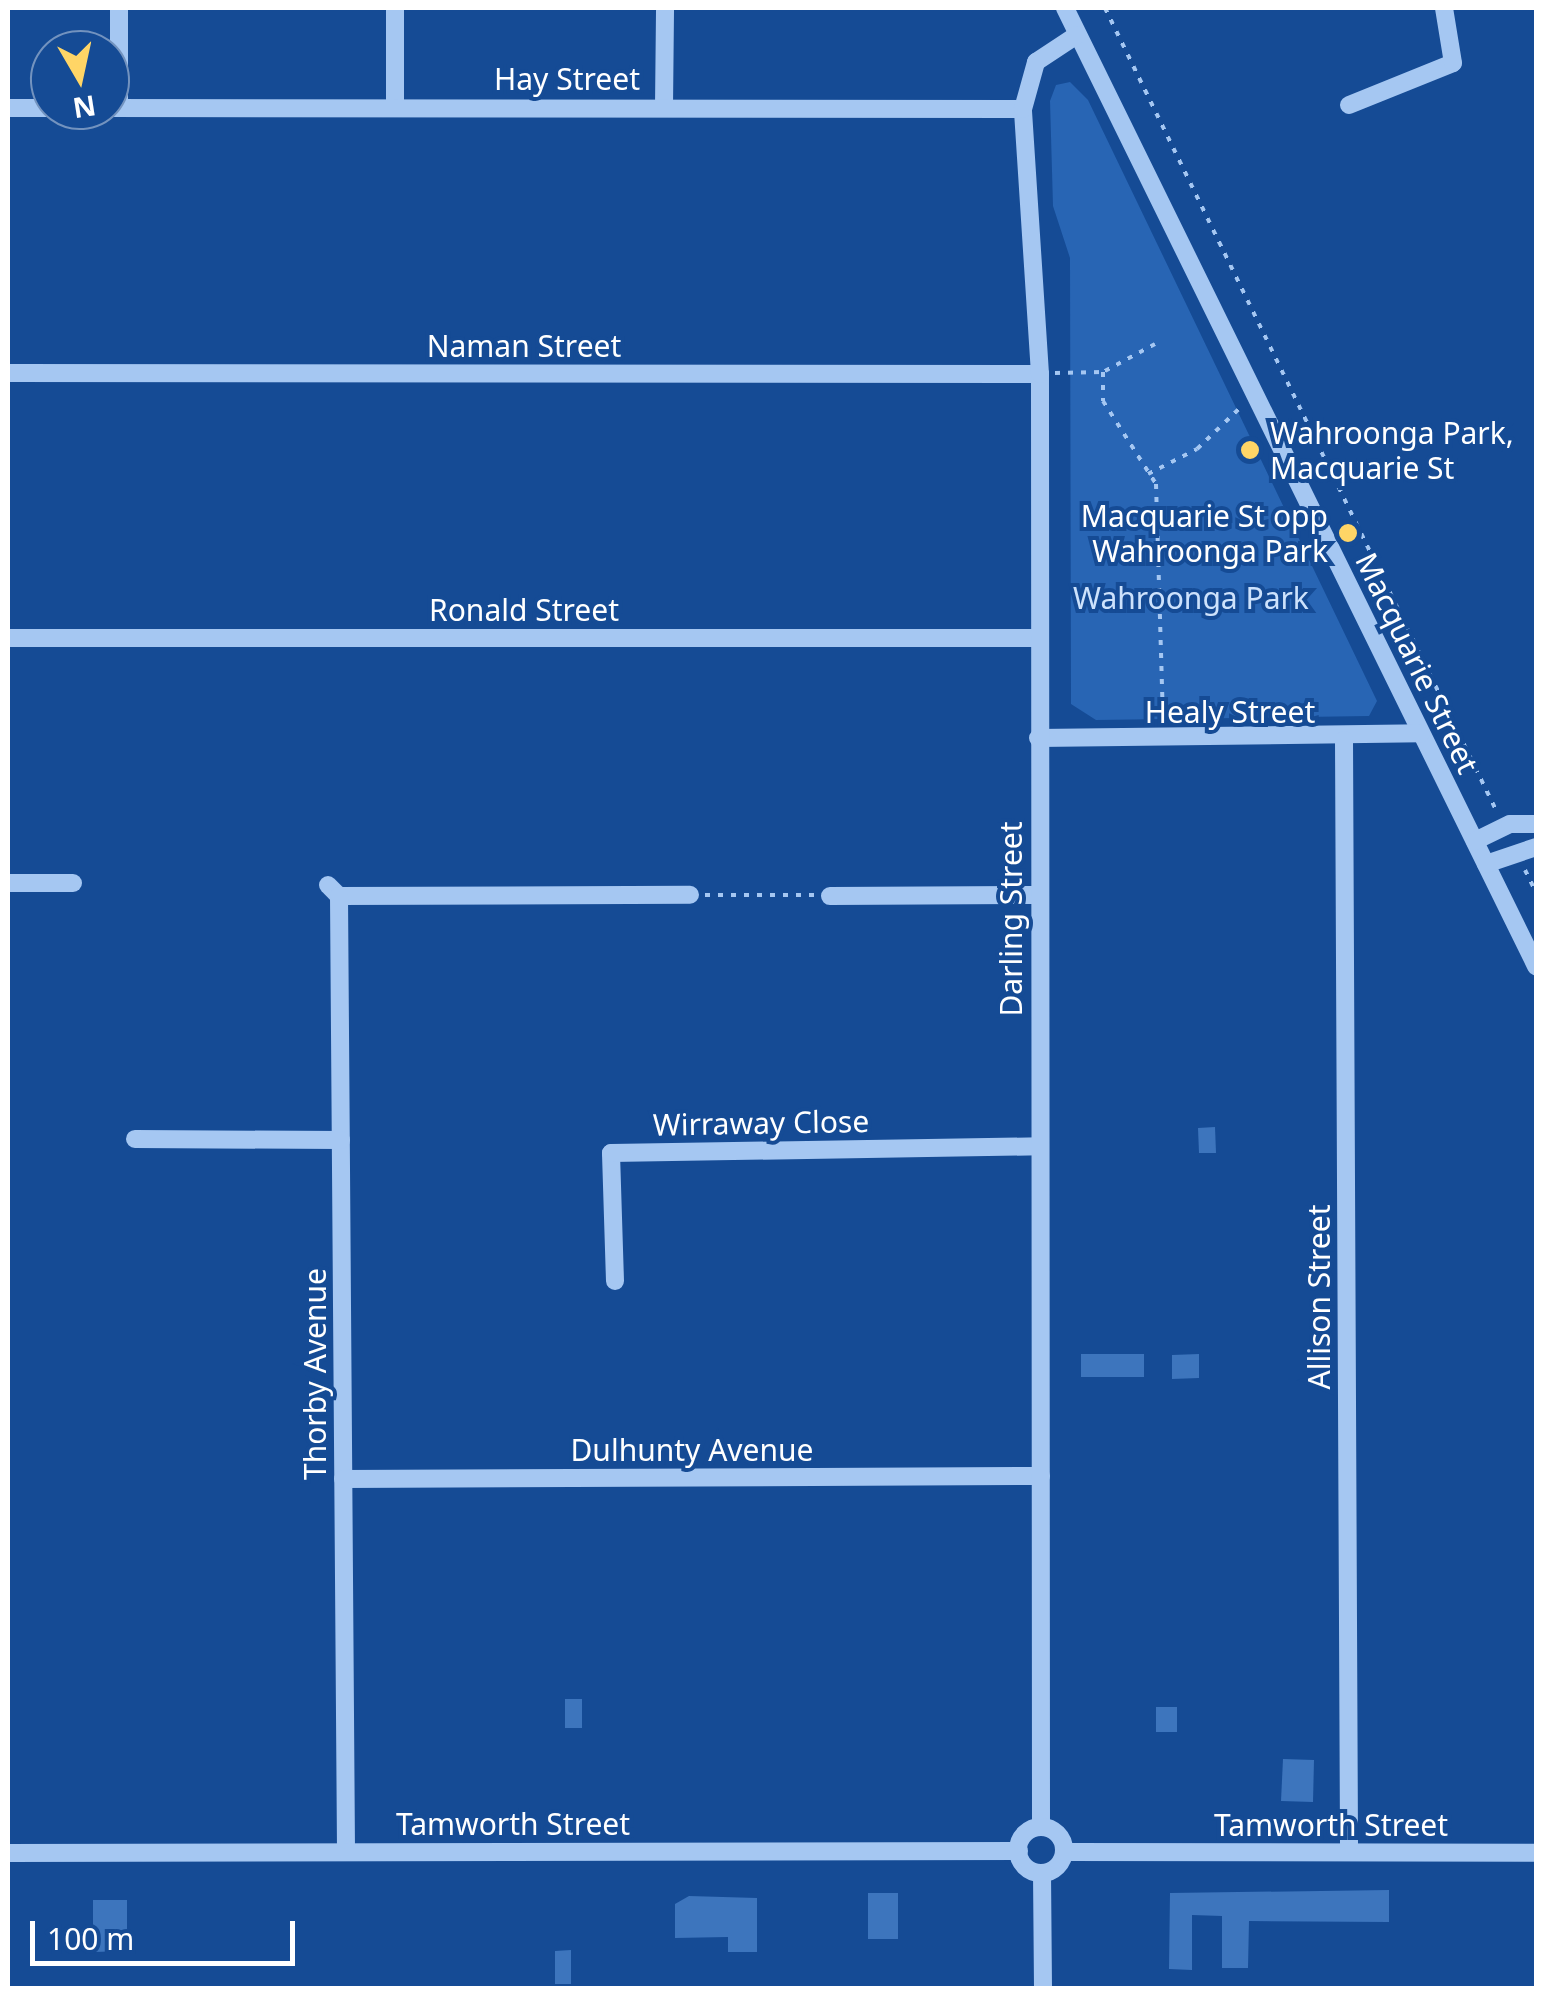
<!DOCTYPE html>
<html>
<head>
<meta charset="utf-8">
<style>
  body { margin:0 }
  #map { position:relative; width:1544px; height:1996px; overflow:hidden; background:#154b95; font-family:"Noto Sans",sans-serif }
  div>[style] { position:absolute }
  .green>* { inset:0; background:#2865b4 }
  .building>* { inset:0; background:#3d75bd }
  .path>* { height:4px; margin-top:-2px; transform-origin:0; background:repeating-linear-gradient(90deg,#a5c7f2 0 5px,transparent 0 13px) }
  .minor>* { height:18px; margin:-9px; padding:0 9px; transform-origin:9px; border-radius:9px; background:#a5c7f2 }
  .minor>.ring { margin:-9px; padding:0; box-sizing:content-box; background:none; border:18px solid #a5c7f2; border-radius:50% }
  .dots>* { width:28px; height:28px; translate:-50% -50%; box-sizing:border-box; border:5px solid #154b95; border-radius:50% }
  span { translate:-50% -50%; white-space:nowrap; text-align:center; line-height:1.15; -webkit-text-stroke:8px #154b95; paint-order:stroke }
  .street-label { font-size:30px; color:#fff }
  .poi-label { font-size:30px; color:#fff }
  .left { translate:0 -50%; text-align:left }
  .right { translate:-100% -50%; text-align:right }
  .park-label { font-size:30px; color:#cde2fc }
  .frame { position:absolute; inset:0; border:10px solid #fff; pointer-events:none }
  .north { position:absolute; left:30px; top:30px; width:100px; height:100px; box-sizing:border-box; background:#154b95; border:2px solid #7393bf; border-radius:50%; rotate:171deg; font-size:28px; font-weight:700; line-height:40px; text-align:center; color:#fff }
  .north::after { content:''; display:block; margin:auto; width:35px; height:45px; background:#ffd566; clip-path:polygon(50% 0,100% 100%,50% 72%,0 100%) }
  .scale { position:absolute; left:30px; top:1921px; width:265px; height:45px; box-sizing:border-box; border:5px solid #fff; border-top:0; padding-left:12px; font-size:30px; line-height:35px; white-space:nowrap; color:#fff; -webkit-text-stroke:8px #154b95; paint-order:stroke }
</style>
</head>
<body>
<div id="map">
  <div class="green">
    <i style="clip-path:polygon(1070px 82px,1088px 100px,1377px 701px,1369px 716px,1096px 720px,1071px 704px,1070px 258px,1053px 206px,1050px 101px,1056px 85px)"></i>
  </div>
  <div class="building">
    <i style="clip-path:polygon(1215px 1127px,1216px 1153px,1199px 1153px,1198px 1128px)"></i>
    <i style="clip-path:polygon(1081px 1354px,1144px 1354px,1144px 1377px,1081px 1377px)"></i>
    <i style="clip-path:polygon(1199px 1354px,1199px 1378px,1172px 1379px,1172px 1355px)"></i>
    <i style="clip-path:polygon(565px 1699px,582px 1699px,582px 1728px,565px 1728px)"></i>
    <i style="clip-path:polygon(1156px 1707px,1177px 1707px,1177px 1732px,1156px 1732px)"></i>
    <i style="clip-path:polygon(1283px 1759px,1314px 1760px,1313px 1802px,1281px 1801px)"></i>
    <i style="clip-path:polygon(1389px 1890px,1389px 1922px,1249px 1921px,1248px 1968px,1222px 1968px,1222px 1916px,1192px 1915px,1192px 1970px,1169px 1969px,1170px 1893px)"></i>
    <i style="clip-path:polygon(868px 1893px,898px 1893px,898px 1939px,868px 1939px)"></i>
    <i style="clip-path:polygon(689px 1896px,757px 1898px,757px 1952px,728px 1952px,728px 1937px,675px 1938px,675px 1904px)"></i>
    <i style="clip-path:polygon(93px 1900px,127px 1900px,127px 1951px,93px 1952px)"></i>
    <i style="clip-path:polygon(571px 1950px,571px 1984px,555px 1984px,555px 1951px)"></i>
  </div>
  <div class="path">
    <i style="left:1105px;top:8px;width:894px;rotate:64.01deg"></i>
    <i style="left:1155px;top:344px;width:59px;rotate:151.7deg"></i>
    <i style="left:1103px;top:372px;width:29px;rotate:90deg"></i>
    <i style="left:1103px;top:401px;width:98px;rotate:57.4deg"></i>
    <i style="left:1156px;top:484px;width:236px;rotate:88.3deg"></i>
    <i style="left:1055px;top:373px;width:48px;rotate:-1.2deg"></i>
    <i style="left:1148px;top:474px;width:55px;rotate:-27deg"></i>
    <i style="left:1197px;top:449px;width:64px;rotate:-43.7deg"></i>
    <i style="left:1525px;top:870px;width:25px;rotate:64deg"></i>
    <i style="left:705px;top:895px;width:110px"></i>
  </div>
  <div class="minor">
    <i style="left:395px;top:8px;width:98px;rotate:90deg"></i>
    <i style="left:1065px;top:8px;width:1068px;rotate:63.82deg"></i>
    <i style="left:1349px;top:105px;width:112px;rotate:-22deg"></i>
    <i style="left:1453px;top:63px;width:56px;rotate:-99.3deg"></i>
    <i style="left:664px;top:107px;width:99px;rotate:-89.4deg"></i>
    <i style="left:8px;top:108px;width:42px"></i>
    <i style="left:110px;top:108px;width:913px;rotate:0.06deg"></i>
    <i style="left:119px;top:108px;width:100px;rotate:-90deg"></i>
    <i style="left:8px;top:373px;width:1032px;rotate:0.06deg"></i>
    <i style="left:8px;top:638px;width:1032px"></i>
    <i style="left:1038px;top:738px;width:383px;rotate:-0.7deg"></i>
    <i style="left:1344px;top:740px;width:1112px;rotate:89.74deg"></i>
    <i style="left:1475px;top:841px;width:39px;rotate:-26deg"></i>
    <i style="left:1510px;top:824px;width:26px"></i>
    <i style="left:1486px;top:864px;width:53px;rotate:-18.8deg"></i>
    <i style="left:8px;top:883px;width:65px"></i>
    <i style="left:328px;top:885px;width:16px;rotate:45deg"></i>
    <i style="left:339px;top:896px;width:351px;rotate:-0.2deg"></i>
    <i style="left:339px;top:896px;width:955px;rotate:89.58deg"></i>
    <i style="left:830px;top:896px;width:207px;rotate:-0.3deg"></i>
    <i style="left:135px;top:1139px;width:206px;rotate:0.3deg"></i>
    <i style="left:615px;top:1281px;width:128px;rotate:-91.8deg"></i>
    <i style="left:611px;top:1153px;width:429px;rotate:-0.9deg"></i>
    <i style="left:343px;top:1479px;width:698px;rotate:-0.25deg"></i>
    <i style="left:1041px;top:1827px;width:1453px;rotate:-90.04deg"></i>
    <i style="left:1040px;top:374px;width:266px;rotate:-93.7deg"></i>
    <i style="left:1023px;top:109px;width:49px;rotate:-74.5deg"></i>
    <i style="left:1036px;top:62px;width:49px;rotate:-33.4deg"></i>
    <i class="ring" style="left:1018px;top:1827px;width:28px;height:28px"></i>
    <i style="left:1064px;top:1852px;width:472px;rotate:0.1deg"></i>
    <i style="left:8px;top:1853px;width:1011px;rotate:-0.11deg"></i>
    <i style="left:1042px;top:1873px;width:115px;rotate:89.5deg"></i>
  </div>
  <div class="dots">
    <i style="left:1250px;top:450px;background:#ffd566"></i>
    <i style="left:1348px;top:533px;background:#ffd566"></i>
  </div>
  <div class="street-label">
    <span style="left:567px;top:79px">Hay Street</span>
    <span style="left:524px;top:346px">Naman Street</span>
    <span style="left:524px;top:610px">Ronald Street</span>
    <span style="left:1417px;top:663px;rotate:64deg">Macquarie Street</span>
    <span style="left:1230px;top:712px">Healy Street</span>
    <span style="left:1011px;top:919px;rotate:-90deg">Darling Street</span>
    <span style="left:761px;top:1123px;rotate:-1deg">Wirraway Close</span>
    <span style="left:1319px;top:1297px;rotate:-90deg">Allison Street</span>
    <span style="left:315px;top:1374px;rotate:-90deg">Thorby Avenue</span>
    <span style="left:692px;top:1450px">Dulhunty Avenue</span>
    <span style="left:513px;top:1824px">Tamworth Street</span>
    <span style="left:1331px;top:1825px">Tamworth Street</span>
  </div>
  <div class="poi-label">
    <span class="left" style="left:1270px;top:450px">Wahroonga Park,<br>Macquarie St</span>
    <span class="right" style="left:1328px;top:533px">Macquarie St opp<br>Wahroonga Park</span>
  </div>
  <div class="park-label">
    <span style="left:1191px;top:598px">Wahroonga Park</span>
  </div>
  <div class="frame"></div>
  <div class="north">N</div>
  <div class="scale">100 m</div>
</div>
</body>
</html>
